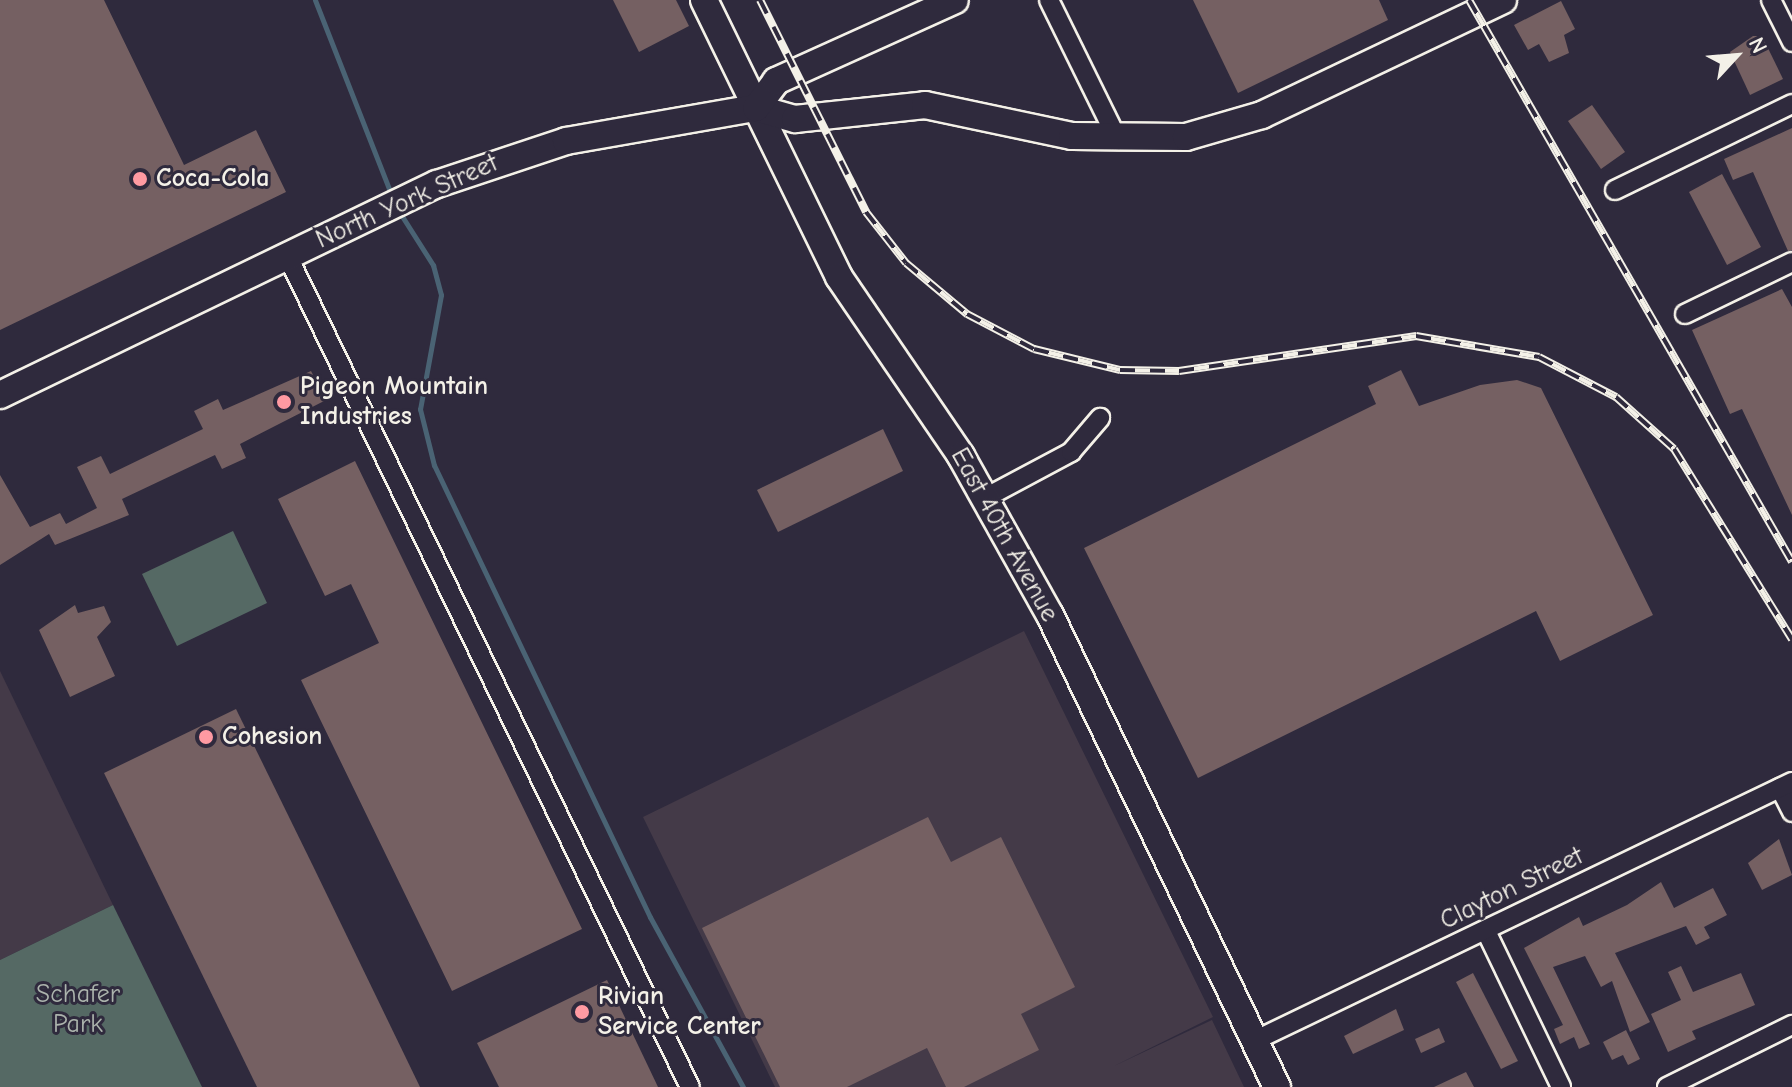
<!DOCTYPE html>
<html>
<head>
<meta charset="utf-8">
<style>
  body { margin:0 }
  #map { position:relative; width:1792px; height:1087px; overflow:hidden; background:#2f2a3d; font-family:"Comic Neue",sans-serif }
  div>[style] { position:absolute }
  .built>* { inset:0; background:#443a48 }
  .green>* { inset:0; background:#556964 }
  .stream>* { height:5px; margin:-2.5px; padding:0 2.5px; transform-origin:2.5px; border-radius:2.5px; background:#4a6374 }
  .building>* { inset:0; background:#756062 }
  .roads { filter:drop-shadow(2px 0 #f4f1e8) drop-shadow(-2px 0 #f4f1e8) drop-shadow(0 2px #f4f1e8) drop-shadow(0 -2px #f4f1e8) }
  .street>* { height:18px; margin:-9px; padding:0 9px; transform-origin:9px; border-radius:9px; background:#2f2a3d }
  .secondary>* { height:26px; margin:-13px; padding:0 13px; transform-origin:13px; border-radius:13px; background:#2f2a3d }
  .rail>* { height:8px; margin-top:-4px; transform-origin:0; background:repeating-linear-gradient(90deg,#2f2a3d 0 15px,#f4f1e8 0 30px); box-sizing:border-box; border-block:2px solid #f4f1e8 }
  .dots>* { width:22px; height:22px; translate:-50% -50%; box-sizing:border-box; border:4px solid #2f2a3d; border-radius:50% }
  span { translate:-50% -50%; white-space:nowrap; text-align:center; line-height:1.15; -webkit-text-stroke:6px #2f2a3d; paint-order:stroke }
  .poi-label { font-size:26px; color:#f4f1e8; font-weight:700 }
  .left { translate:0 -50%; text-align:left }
  .street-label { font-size:26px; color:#f4f1e8 }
  .park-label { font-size:26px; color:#acb4ad }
  .north { position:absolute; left:1696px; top:16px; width:80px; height:80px; -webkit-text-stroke:6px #2f2a3d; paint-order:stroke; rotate:64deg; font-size:22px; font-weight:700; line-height:32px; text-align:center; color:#f4f1e8 }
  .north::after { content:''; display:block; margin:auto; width:28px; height:36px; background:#f4f1e8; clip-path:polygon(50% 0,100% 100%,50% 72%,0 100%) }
</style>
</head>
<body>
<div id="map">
  <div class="built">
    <i style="clip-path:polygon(1024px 631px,1213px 1017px,1114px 1066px,1212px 1020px,1244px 1087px,775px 1087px,643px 817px)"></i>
    <i style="clip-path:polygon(0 671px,113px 905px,0 960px)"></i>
  </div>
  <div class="green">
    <i style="clip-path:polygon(233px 531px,267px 603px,177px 646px,142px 574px)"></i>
    <i style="clip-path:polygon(113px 905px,202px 1087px,0 1087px,0 960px)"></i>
  </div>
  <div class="stream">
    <i style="left:315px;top:0;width:211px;rotate:68.6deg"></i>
    <i style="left:400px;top:213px;width:62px;rotate:57.6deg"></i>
    <i style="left:433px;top:265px;width:31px;rotate:75deg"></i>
    <i style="left:441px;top:295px;width:116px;rotate:100.4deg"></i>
    <i style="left:420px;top:409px;width:58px;rotate:76deg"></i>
    <i style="left:434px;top:465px;width:501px;rotate:64.46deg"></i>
    <i style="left:650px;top:917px;width:194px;rotate:61.3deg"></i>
  </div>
  <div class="building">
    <i style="clip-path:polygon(0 0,104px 0,184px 165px,256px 130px,286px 192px,0 330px)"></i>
    <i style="clip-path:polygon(613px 0,676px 0,689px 26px,639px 52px)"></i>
    <i style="clip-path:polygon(1193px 0,1379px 0,1388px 20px,1238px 93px)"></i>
    <i style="clip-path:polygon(1561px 1px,1575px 29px,1564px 35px,1569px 53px,1549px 62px,1539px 44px,1528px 50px,1514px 25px)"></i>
    <i style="clip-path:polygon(1753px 36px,1762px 36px,1783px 79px,1750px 95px,1730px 52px)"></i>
    <i style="clip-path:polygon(1592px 105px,1625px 152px,1601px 169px,1568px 121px)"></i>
    <i style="clip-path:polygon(1792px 128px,1792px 250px,1788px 251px,1753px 172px,1733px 180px,1724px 159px)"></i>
    <i style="clip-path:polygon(1722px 174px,1761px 247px,1727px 265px,1689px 192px)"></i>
    <i style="clip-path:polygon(1782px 289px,1792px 307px,1792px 515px,1742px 409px,1730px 414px,1692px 330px)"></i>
    <i style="clip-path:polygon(1401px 370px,1419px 406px,1480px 385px,1517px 380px,1541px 388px,1653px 615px,1560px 661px,1536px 611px,1198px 778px,1084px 548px,1376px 404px,1368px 386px)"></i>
    <i style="clip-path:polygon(311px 371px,326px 400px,240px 444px,246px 458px,222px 469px,215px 455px,122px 499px,129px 515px,55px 545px,49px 534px,0 565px,0 475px,30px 527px,60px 513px,66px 524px,97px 508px,77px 467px,101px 456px,110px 474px,203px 429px,194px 411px,218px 399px,223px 410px)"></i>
    <i style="clip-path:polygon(883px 429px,903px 471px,778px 532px,757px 490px)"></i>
    <i style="clip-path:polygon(355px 461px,582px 929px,452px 991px,301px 680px,379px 643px,351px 584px,325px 596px,278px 499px)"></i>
    <i style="clip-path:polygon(75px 605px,78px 613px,104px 606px,111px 622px,97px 637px,115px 676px,70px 697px,39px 630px)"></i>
    <i style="clip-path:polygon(236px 709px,313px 866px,420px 1087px,257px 1087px,104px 773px)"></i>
    <i style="clip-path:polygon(928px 817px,951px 862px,1001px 837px,1075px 987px,1021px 1014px,1039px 1050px,964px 1087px,946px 1087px,927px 1048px,847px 1087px,780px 1087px,702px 928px)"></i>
    <i style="clip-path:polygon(1779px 839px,1792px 875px,1762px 890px,1748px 863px)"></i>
    <i style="clip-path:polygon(1661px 882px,1674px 908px,1713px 888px,1727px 915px,1704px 927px,1710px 938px,1696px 945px,1686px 926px,1615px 953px,1650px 1022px,1630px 1032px,1612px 981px,1601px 987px,1585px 956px,1553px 967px,1590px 1044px,1579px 1049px,1574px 1037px,1560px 1044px,1554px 1029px,1563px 1025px,1524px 948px,1579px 917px,1583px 926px,1627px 905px)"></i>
    <i style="clip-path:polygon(1681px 966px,1693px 992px,1741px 973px,1755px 1005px,1692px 1031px,1696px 1039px,1668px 1052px,1651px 1014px,1681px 1000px,1668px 972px)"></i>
    <i style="clip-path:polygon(1473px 973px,1518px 1061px,1501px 1069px,1456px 982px)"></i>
    <i style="clip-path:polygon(607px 980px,658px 1087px,499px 1087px,477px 1043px)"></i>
    <i style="clip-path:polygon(1396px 1009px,1404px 1030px,1353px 1054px,1344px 1036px)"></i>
    <i style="clip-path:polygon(1439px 1028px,1445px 1042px,1421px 1053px,1415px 1039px)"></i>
    <i style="clip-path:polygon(1626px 1030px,1640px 1059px,1628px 1065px,1623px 1055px,1612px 1060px,1603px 1042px)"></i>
    <i style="clip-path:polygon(1466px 1072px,1474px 1087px,1434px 1087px)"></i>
  </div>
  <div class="roads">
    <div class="street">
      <i style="left:1049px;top:0;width:156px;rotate:63.8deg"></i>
      <i style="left:1771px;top:0;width:47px;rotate:63.4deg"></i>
      <i style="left:1615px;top:190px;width:197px;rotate:-25.9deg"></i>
      <i style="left:287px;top:255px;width:924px;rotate:64.16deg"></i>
      <i style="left:1685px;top:314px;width:119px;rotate:-25.9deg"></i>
      <i style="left:985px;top:498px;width:98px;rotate:-28.1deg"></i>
      <i style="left:1071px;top:452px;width:45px;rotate:-49.5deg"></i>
      <i style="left:1780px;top:788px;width:27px;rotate:63deg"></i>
      <i style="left:1486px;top:931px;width:173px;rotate:64.3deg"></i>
      <i style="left:1254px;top:1041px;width:597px;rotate:-25.71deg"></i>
      <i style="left:1667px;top:1087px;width:140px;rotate:-26.4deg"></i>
    </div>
    <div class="secondary">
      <i style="left:704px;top:0;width:308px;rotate:64deg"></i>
      <i style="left:839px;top:277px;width:217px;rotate:55.7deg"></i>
      <i style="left:961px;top:456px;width:182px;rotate:60.8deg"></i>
      <i style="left:1050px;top:615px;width:524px;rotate:64.32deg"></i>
      <i style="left:756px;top:108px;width:41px;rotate:15.8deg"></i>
      <i style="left:795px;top:119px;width:131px;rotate:-6.1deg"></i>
      <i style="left:925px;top:105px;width:150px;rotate:11.9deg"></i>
      <i style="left:1072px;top:136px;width:114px;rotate:0.5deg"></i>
      <i style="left:1186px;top:137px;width:79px;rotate:-16.1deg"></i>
      <i style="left:1262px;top:115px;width:267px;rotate:-25.5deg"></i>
      <i style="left:0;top:395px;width:485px;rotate:-25.8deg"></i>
      <i style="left:437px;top:184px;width:136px;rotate:-18.4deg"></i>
      <i style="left:566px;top:141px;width:193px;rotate:-9.9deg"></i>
      <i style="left:756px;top:108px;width:34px;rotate:-53deg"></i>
      <i style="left:776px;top:81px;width:196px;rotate:-24.3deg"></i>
    </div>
  </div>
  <div class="rail">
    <i style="left:760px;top:0;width:237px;rotate:63.4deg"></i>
    <i style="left:866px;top:212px;width:65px;rotate:51.9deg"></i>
    <i style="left:906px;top:263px;width:80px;rotate:39.9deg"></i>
    <i style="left:967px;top:314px;width:76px;rotate:27.6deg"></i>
    <i style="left:1034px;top:349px;width:89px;rotate:13.7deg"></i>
    <i style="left:1120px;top:370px;width:59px;rotate:1deg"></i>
    <i style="left:1179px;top:371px;width:240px;rotate:-8.4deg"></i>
    <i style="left:1416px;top:336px;width:125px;rotate:9.7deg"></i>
    <i style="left:1539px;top:357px;width:87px;rotate:27.5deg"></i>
    <i style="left:1616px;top:397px;width:78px;rotate:41.9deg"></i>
    <i style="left:1674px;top:449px;width:224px;rotate:58.2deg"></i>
    <i style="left:1469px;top:0;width:648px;rotate:60.11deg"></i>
  </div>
  <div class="dots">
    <i style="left:140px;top:179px;background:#ff9aa2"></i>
    <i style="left:284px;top:402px;background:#ff9aa2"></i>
    <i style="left:206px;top:737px;background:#ff9aa2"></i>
    <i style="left:582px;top:1012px;background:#ff9aa2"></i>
  </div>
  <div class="poi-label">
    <span class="left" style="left:156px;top:179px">Coca-Cola</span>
    <span class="left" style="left:300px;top:402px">Pigeon Mountain<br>Industries</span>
    <span class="left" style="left:222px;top:737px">Cohesion</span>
    <span class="left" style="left:598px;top:1012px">Rivian<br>Service Center</span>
  </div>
  <div class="street-label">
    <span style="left:407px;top:202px;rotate:-24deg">North York Street</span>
    <span style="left:1004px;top:535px;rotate:61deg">East 40th Avenue</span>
    <span style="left:1512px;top:889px;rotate:-26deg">Clayton Street</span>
  </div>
  <div class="park-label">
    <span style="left:78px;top:1010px">Schafer<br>Park</span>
  </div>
  <div class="north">N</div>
</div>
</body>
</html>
